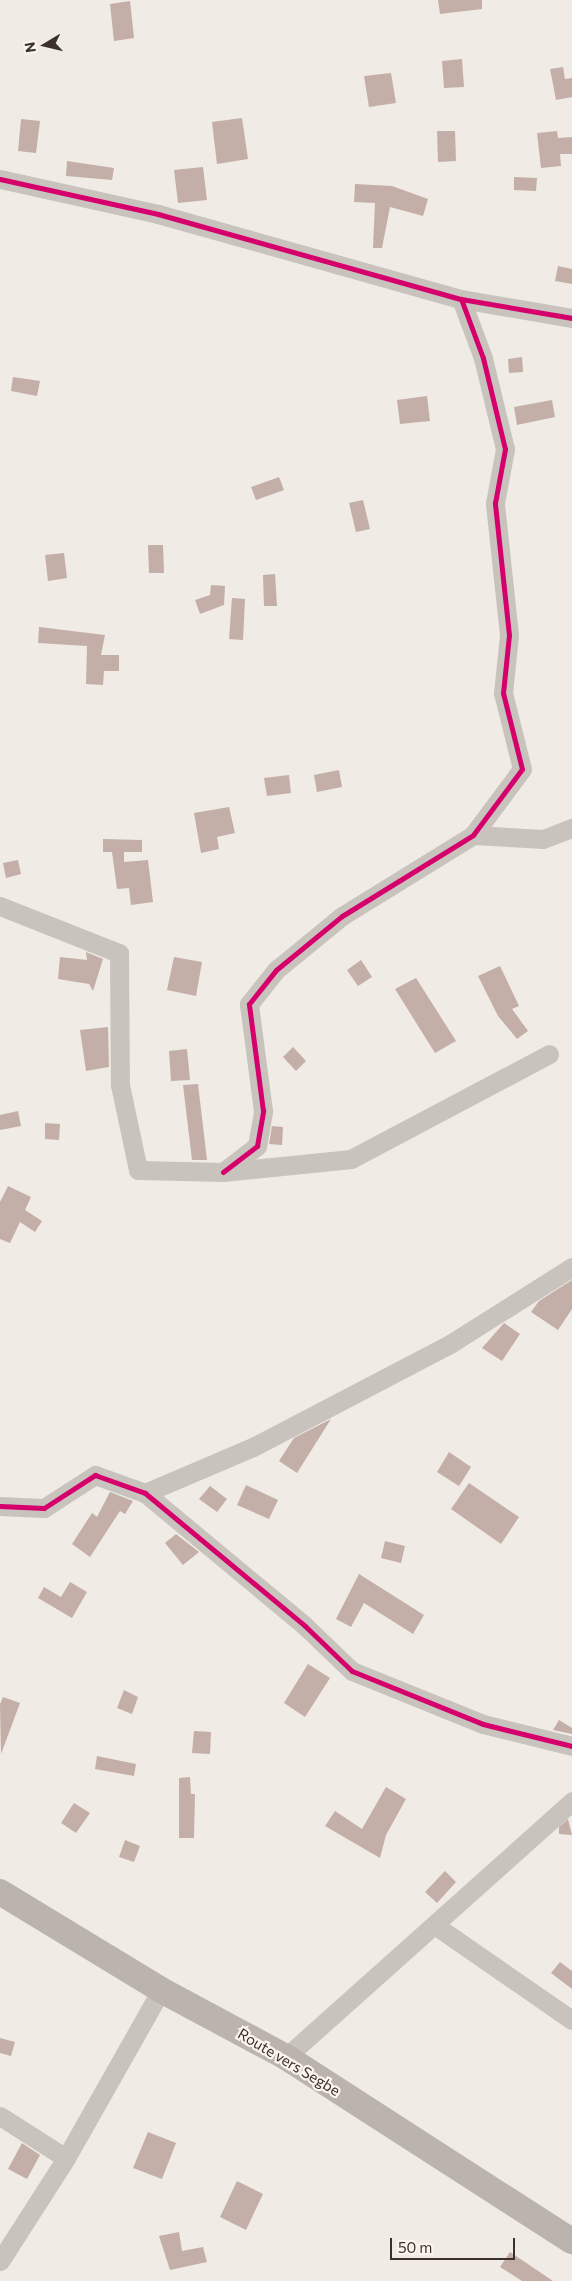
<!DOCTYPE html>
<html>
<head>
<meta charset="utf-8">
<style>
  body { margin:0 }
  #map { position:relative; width:572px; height:2281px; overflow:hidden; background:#f0ebe5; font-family:Commissioner,sans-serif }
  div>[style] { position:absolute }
  .building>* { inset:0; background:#c3afa7 }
  .street>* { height:19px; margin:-9.5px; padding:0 9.5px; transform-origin:9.5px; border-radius:9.5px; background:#c9c3be }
  .secondary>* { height:26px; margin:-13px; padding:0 13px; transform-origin:13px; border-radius:13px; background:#bab3ae }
  .cycleway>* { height:5px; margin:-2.5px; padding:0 2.5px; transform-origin:2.5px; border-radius:2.5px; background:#d6006c }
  span { translate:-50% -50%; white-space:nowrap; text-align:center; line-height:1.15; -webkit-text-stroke:4.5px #fbf5ee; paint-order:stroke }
  .street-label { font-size:15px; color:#3b302b }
  .north { position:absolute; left:20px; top:20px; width:50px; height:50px; -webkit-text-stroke:4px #fbf5ee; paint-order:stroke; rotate:261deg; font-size:14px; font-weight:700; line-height:20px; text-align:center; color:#3b302b }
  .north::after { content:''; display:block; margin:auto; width:18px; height:22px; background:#3b302b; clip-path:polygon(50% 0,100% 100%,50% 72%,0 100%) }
  .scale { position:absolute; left:390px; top:2238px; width:125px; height:22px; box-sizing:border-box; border:2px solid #3b302b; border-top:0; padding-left:6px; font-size:15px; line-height:18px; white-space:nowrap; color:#3b302b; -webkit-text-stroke:4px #fbf5ee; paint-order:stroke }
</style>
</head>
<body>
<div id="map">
  <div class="building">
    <i style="clip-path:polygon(438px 0,482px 0,482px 9px,440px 14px)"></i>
    <i style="clip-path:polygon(130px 1px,134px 38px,114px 41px,110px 4px)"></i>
    <i style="clip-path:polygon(462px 59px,464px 87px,444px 88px,442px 61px)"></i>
    <i style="clip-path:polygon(563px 67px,565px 79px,572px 78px,572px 97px,556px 100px,550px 69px)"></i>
    <i style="clip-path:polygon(391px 73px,396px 103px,369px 107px,364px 76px)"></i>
    <i style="clip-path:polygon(242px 118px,248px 159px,217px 164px,212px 122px)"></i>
    <i style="clip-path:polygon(21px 119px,40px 121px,36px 153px,18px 151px)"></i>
    <i style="clip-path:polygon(437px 131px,455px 131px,456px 161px,438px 162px)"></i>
    <i style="clip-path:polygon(557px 131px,558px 138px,572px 137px,572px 154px,560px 154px,561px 166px,541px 168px,537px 133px)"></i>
    <i style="clip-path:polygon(67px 161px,114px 168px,112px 180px,66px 176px)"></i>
    <i style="clip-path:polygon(203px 167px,207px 200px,178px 203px,174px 170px)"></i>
    <i style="clip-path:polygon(514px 177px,537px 178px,536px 191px,514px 190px)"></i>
    <i style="clip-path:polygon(355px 184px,392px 186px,428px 199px,423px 216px,390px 207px,382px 248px,373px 248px,375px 203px,354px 202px)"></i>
    <i style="clip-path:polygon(558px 266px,572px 269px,572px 284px,555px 281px)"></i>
    <i style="clip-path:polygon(522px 357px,523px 372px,509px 373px,508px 359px)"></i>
    <i style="clip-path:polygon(13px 377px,40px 381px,37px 396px,11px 391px)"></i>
    <i style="clip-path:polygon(427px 396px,430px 421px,400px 424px,397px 400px)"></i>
    <i style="clip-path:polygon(552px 400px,555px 417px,517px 425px,514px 407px)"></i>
    <i style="clip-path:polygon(279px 477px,284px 490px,256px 500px,251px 487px)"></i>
    <i style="clip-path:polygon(363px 500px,370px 529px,356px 532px,349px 503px)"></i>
    <i style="clip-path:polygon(148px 545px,163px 545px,164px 573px,149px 573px)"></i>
    <i style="clip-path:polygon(64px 553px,67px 578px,48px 581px,45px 555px)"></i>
    <i style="clip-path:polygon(275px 574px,277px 606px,264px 606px,263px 575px)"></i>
    <i style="clip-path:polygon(211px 585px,225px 586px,224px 605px,200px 614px,195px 600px,210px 595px)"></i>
    <i style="clip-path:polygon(232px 598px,245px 599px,243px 640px,229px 639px)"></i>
    <i style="clip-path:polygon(39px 627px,105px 635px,101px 655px,119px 655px,119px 671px,104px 671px,103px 685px,86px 684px,87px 646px,38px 643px)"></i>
    <i style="clip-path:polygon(339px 770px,342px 787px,317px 792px,314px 775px)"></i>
    <i style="clip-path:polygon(289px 775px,291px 793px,267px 796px,264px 778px)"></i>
    <i style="clip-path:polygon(229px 807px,235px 833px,217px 837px,219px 849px,201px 853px,194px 813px)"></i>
    <i style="clip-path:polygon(103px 839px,142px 840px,142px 852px,124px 852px,124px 862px,148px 860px,153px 902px,131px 905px,129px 888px,117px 889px,112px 852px,103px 852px)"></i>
    <i style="clip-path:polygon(18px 860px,21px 874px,6px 878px,3px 863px)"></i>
    <i style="clip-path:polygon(86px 952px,103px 959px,93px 991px,89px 984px,58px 979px,60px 957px,87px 960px)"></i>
    <i style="clip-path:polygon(174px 957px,202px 962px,196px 996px,167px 990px)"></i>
    <i style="clip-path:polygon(361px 960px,372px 977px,358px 986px,347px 970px)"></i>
    <i style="clip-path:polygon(500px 966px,519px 1006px,512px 1009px,528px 1031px,517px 1039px,498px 1016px,478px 976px)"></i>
    <i style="clip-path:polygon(416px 978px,456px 1041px,435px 1053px,395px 989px)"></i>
    <i style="clip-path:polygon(108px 1027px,109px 1067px,86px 1071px,80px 1030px)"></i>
    <i style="clip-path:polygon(293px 1047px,306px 1061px,296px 1071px,283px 1057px)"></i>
    <i style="clip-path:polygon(187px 1049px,190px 1080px,171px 1081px,169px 1051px)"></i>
    <i style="clip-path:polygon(198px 1084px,207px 1160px,192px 1160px,183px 1085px)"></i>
    <i style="clip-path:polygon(18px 1111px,21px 1126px,0 1130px,0 1115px)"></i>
    <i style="clip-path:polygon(45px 1123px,60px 1124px,59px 1140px,45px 1139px)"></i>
    <i style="clip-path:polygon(272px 1126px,283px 1127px,282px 1145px,269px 1144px)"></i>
    <i style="clip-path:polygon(8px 1186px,31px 1197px,25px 1210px,42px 1221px,35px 1232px,20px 1222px,10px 1243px,0 1239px,0 1202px)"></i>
    <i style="clip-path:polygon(572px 1280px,572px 1309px,558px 1330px,531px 1312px,539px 1301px)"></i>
    <i style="clip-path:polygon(504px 1323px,520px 1334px,502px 1361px,482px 1348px)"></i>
    <i style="clip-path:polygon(331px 1419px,297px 1473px,279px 1461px,294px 1438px)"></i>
    <i style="clip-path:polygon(449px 1452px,471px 1467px,459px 1486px,437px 1472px)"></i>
    <i style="clip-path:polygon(469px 1483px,519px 1517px,501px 1544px,451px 1509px)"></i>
    <i style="clip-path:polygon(246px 1485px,278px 1500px,269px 1519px,237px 1505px)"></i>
    <i style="clip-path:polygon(210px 1486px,227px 1499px,217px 1512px,199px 1499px)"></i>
    <i style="clip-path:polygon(110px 1492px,133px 1501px,125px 1514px,120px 1511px,90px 1557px,72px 1544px,92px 1513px,97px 1517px)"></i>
    <i style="clip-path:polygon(176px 1534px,199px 1552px,183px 1565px,165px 1543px)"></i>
    <i style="clip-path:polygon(385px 1541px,405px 1546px,401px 1563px,381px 1558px)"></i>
    <i style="clip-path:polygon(359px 1574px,424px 1615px,413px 1634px,364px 1603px,351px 1627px,336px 1619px)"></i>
    <i style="clip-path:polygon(70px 1582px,87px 1592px,72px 1618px,38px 1598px,44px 1587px,61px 1597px)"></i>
    <i style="clip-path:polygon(308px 1664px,330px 1678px,305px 1717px,284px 1703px)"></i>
    <i style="clip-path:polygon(124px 1690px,138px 1697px,132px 1714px,117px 1708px)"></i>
    <i style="clip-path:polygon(3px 1697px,20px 1703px,1px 1754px,0 1704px)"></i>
    <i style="clip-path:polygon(559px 1720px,572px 1728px,572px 1734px,553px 1730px)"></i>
    <i style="clip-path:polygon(194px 1731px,211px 1732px,210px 1754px,192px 1753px)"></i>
    <i style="clip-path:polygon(97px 1756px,136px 1764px,134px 1776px,95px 1769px)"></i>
    <i style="clip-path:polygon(190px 1777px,191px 1794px,195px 1794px,194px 1838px,179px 1838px,179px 1778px)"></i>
    <i style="clip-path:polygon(386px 1787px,406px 1799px,386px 1835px,380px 1858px,325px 1826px,335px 1811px,362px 1829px)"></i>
    <i style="clip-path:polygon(74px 1803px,90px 1813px,76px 1833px,61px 1823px)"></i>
    <i style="clip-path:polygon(568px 1819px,572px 1835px,559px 1834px,559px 1827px)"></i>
    <i style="clip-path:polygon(125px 1840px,140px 1846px,134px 1862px,119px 1857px)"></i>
    <i style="clip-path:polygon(445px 1871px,456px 1882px,437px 1903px,425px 1892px)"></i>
    <i style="clip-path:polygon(560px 1962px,572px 1971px,572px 1989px,551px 1973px)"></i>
    <i style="clip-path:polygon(0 2038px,15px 2042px,11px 2056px,0 2053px)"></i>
    <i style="clip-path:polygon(148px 2132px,176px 2143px,162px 2179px,133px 2168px)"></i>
    <i style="clip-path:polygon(22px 2143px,40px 2155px,27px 2179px,8px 2169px)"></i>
    <i style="clip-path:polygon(237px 2181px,263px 2194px,246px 2230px,220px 2217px)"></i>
    <i style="clip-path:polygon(179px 2232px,182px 2251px,203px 2247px,207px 2262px,170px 2270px,159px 2236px)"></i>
    <i style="clip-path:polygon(510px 2252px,553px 2281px,522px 2281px,500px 2267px)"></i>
  </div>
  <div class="street">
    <i style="left:0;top:179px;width:162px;rotate:12.5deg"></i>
    <i style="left:158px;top:214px;width:315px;rotate:15.7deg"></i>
    <i style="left:461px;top:299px;width:113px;rotate:9.7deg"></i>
    <i style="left:473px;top:835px;width:70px;rotate:3.3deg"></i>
    <i style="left:543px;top:839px;width:31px;rotate:-21deg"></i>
    <i style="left:0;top:906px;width:128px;rotate:21.6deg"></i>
    <i style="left:119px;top:953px;width:132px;rotate:89.6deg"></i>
    <i style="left:120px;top:1085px;width:87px;rotate:78deg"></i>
    <i style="left:138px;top:1170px;width:85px;rotate:1.3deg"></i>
    <i style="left:223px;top:1172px;width:129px;rotate:-5.8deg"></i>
    <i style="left:351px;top:1159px;width:224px;rotate:-27.9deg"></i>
    <i style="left:223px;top:1172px;width:43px;rotate:-37.4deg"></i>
    <i style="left:257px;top:1146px;width:36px;rotate:-80deg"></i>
    <i style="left:263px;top:1111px;width:108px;rotate:-97.5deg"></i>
    <i style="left:249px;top:1004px;width:43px;rotate:-51.5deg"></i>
    <i style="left:276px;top:970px;width:85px;rotate:-39.3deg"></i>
    <i style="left:342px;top:916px;width:154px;rotate:-31.7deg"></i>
    <i style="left:473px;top:835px;width:82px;rotate:-53.4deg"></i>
    <i style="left:522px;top:769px;width:78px;rotate:-104deg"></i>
    <i style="left:503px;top:693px;width:58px;rotate:-84.1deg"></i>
    <i style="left:509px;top:635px;width:133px;rotate:-96.1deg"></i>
    <i style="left:495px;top:503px;width:55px;rotate:-79.5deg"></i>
    <i style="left:505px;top:449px;width:94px;rotate:-103.6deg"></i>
    <i style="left:483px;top:358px;width:63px;rotate:-110.4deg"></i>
    <i style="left:145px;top:1493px;width:117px;rotate:-23.1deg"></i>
    <i style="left:253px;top:1447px;width:222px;rotate:-27.6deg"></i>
    <i style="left:450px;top:1344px;width:144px;rotate:-32.3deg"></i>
    <i style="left:0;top:1506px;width:44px;rotate:2.6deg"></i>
    <i style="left:44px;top:1508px;width:61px;rotate:-32.9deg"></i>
    <i style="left:95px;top:1475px;width:53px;rotate:19.8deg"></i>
    <i style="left:145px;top:1493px;width:208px;rotate:39.7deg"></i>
    <i style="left:305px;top:1626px;width:65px;rotate:43.8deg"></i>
    <i style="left:352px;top:1671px;width:141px;rotate:22deg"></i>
    <i style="left:483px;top:1724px;width:92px;rotate:13.9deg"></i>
    <i style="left:436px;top:1926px;width:165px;rotate:34.7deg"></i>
    <i style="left:286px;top:2057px;width:384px;rotate:-41.8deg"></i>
    <i style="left:0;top:2116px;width:78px;rotate:32.5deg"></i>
    <i style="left:0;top:2261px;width:122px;rotate:-57.3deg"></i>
    <i style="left:66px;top:2158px;width:193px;rotate:-60.5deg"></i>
  </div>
  <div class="secondary">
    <i style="left:0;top:1892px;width:188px;rotate:31.3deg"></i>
    <i style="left:161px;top:1990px;width:142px;rotate:28.2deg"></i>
    <i style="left:286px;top:2057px;width:340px;rotate:32.8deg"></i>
  </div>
  <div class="cycleway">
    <i style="left:0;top:179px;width:162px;rotate:12.5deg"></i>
    <i style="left:158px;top:214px;width:315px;rotate:15.7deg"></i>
    <i style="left:461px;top:299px;width:113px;rotate:9.7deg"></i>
    <i style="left:223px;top:1172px;width:43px;rotate:-37.4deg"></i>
    <i style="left:257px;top:1146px;width:36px;rotate:-80deg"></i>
    <i style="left:263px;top:1111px;width:108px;rotate:-97.5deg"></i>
    <i style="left:249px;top:1004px;width:43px;rotate:-51.5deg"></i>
    <i style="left:276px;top:970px;width:85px;rotate:-39.3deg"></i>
    <i style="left:342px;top:916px;width:154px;rotate:-31.7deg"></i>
    <i style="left:473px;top:835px;width:82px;rotate:-53.4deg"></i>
    <i style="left:522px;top:769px;width:78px;rotate:-104deg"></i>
    <i style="left:503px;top:693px;width:58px;rotate:-84.1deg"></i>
    <i style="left:509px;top:635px;width:133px;rotate:-96.1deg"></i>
    <i style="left:495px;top:503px;width:55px;rotate:-79.5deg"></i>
    <i style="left:505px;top:449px;width:94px;rotate:-103.6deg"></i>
    <i style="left:483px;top:358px;width:63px;rotate:-110.4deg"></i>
    <i style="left:0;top:1506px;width:44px;rotate:2.6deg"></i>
    <i style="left:44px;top:1508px;width:61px;rotate:-32.9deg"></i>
    <i style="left:95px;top:1475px;width:53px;rotate:19.8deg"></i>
    <i style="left:145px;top:1493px;width:208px;rotate:39.7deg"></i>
    <i style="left:305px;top:1626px;width:65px;rotate:43.8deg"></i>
    <i style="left:352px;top:1671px;width:141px;rotate:22deg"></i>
    <i style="left:483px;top:1724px;width:92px;rotate:13.9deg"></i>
  </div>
  <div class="street-label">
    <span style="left:289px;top:2062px;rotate:31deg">Route vers Segbe</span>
  </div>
  <div class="north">N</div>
  <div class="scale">50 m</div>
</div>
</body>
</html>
